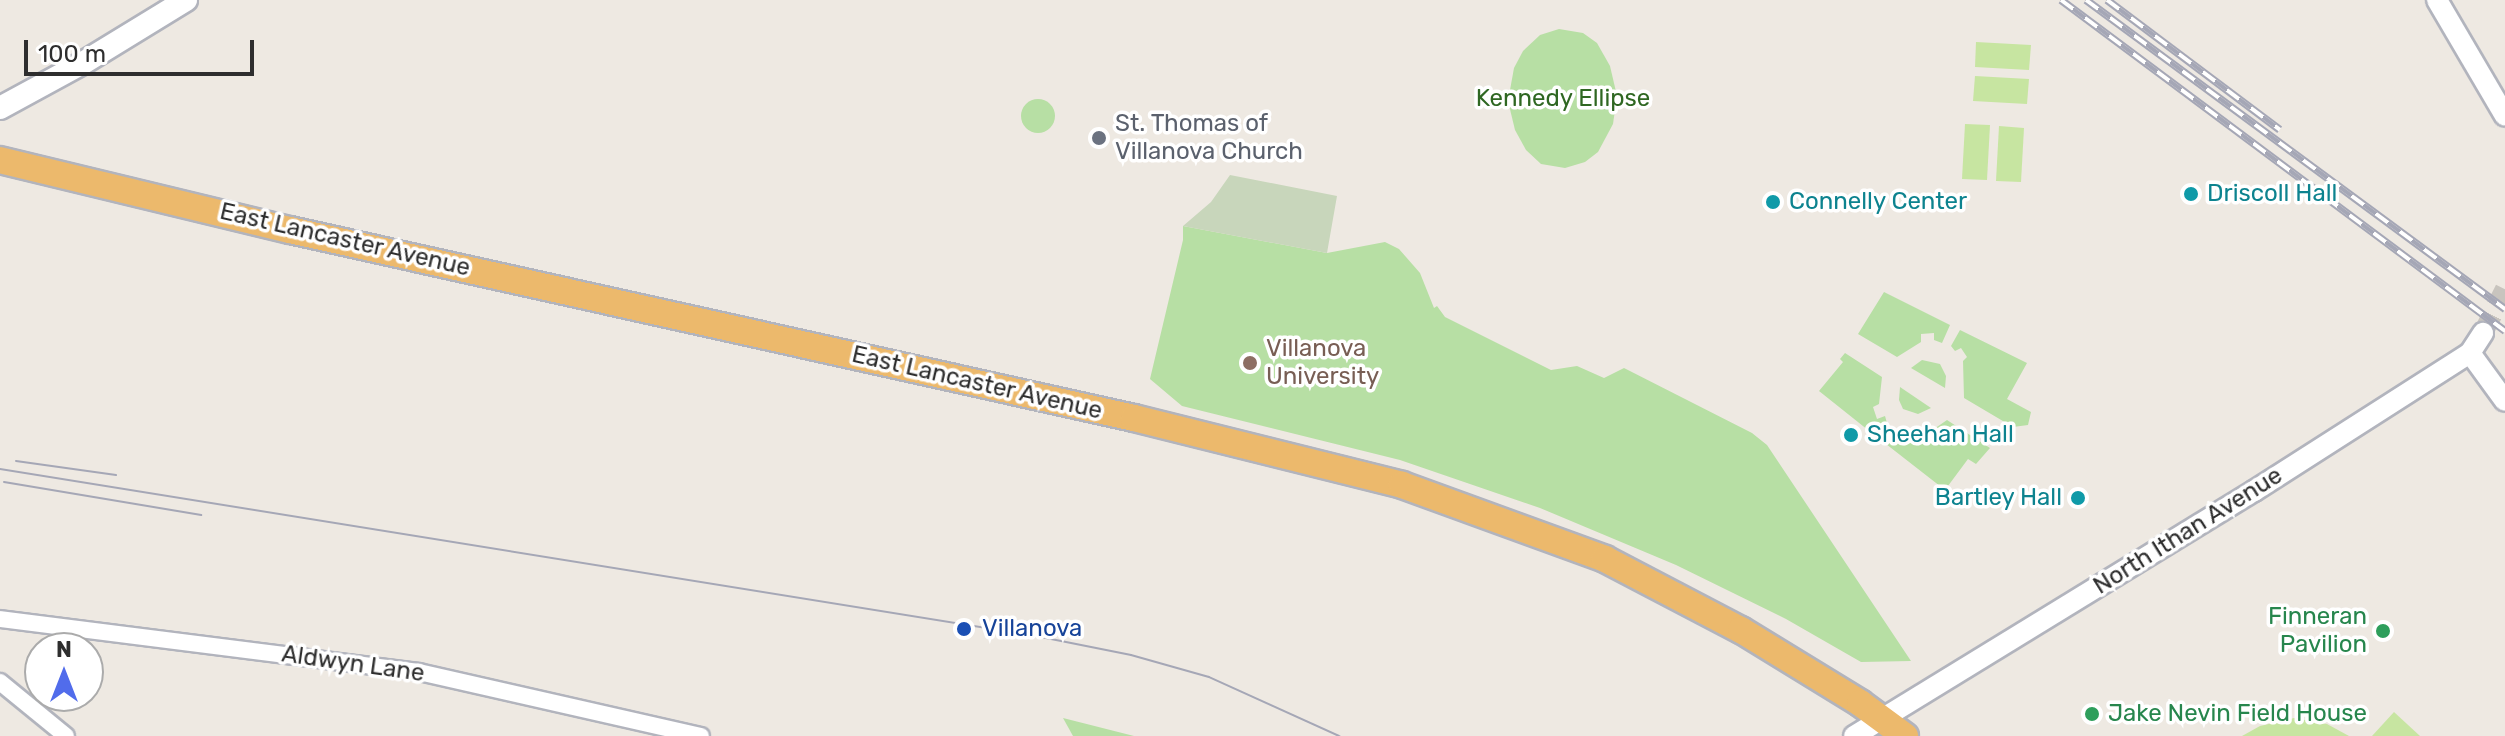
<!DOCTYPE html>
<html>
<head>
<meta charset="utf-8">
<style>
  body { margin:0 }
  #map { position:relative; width:2505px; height:736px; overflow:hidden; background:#eee9e2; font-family:Rubik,sans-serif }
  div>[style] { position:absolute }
  .green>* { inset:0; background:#b7dfa4 }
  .round { border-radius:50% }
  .cemetery>* { inset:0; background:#c8d6bb }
  .pitch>* { inset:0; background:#c7e5a1 }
  .tertiary-tunnel>* { height:20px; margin-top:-10px; transform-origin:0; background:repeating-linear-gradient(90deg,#c8c4be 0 20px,transparent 0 30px) }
  .roads { filter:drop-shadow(2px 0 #b2b4bd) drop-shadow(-2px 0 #b2b4bd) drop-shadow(0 2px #b2b4bd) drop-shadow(0 -2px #b2b4bd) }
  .minor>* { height:16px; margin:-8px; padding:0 8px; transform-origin:8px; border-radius:8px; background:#fff }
  .tertiary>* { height:20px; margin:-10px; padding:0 10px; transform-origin:10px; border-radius:10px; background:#fff }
  .secondary>* { height:22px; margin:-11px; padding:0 11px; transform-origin:11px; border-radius:11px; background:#fff }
  .trunk>* { height:26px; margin:-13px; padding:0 13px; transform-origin:13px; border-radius:13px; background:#ecb96c }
  .tram>* { height:2px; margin:-1px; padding:0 1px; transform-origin:1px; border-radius:1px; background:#a5a7b6 }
  .rail>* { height:8px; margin-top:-4px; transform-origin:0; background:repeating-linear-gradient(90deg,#fff 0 15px,#a5a7b6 0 30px); box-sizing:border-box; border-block:2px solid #a5a7b6 }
  .dots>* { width:22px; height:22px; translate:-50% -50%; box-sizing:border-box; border:4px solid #fff; border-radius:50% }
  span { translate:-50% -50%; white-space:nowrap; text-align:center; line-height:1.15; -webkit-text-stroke:7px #fff; paint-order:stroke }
  .park-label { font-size:24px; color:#2f6722 }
  .worship-label { font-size:24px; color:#5b616d }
  .left { translate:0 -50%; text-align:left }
  .culture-label { font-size:24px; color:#0d838f }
  .right { translate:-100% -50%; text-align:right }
  .street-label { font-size:24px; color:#2e2e2e }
  .education-label { font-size:24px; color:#785e54 }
  .leisure-label { font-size:24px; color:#27864d }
  .transit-label { font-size:24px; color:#164399 }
  .north { position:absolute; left:24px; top:632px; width:80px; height:80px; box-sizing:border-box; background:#fff; border:2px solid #ababab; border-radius:50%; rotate:0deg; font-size:22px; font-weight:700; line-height:32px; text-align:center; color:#2e2e2e }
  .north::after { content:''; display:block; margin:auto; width:28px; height:36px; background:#516ceb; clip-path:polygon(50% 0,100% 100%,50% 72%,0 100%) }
  .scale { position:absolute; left:24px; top:40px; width:230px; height:36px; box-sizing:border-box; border:4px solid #2e2e2e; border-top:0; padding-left:10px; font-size:24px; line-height:28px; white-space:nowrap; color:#2e2e2e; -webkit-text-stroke:6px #fff; paint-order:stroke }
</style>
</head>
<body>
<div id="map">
  <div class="green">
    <i style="clip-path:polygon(1559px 29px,1583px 33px,1597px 43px,1610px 66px,1617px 96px,1613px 124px,1598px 152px,1585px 162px,1565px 168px,1541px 164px,1526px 150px,1515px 130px,1508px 101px,1514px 68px,1523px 51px,1540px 35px)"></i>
    <i class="round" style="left:1021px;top:99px;width:34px;height:34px"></i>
    <i style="clip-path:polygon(1183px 226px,1327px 253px,1385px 242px,1399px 249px,1420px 273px,1434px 308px,1437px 306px,1445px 317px,1551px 370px,1577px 366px,1604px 378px,1624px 368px,1752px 433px,1767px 445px,1911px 661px,1861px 662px,1786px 619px,1676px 565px,1540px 508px,1400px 460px,1182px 406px,1150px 379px,1183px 240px)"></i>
    <i style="clip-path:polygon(1884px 292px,1950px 325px,1942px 343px,1934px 340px,1934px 333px,1921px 334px,1921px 342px,1897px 357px,1858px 334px)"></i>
    <i style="clip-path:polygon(1960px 330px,2027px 363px,2007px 399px,2031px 412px,2028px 425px,2013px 427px,1964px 398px,1963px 361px,1967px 357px,1961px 348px,1955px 351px,1951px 346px)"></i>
    <i style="clip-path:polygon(1845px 353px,1882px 377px,1879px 404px,1873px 407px,1877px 419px,1885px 416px,1887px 423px,1878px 438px,1819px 391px,1843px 362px,1840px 359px)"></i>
    <i style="clip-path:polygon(1922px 360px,1940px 364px,1946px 376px,1945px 388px,1911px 368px)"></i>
    <i style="clip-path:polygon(1900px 387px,1931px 408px,1918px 414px,1903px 409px,1899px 400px)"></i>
    <i style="clip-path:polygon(1947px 420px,1990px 448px,1976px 464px,1968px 459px,1945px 490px,1886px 444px,1902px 430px,1905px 440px,1917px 442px,1917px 433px,1934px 429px)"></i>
    <i style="clip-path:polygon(1063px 718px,1134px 736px,1073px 736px)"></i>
  </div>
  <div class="cemetery">
    <i style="clip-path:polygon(1230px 175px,1337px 196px,1327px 253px,1183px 226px,1211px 202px)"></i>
  </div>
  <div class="pitch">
    <i style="clip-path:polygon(1976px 42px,2031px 45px,2029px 70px,1975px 67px)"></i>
    <i style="clip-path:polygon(1975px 76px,2029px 79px,2027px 104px,1973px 101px)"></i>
    <i style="clip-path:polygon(1965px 124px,1990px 125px,1987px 180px,1962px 179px)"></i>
    <i style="clip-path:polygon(1999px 126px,2024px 128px,2021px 182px,1996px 181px)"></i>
    <i style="clip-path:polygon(2394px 712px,2420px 736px,2372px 736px)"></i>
    <i style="clip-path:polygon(2294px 718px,2327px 724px,2349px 736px,2242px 736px,2260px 726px)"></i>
  </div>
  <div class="tertiary-tunnel">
    <i style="left:2483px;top:333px;width:49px;rotate:-63.4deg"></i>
  </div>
  <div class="roads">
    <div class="minor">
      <i style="left:0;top:619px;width:422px;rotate:7.2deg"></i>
      <i style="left:419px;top:672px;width:289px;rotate:12.8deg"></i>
      <i style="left:0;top:682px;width:85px;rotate:39.3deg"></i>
    </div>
    <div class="tertiary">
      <i style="left:2437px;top:0;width:134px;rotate:59.6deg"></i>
      <i style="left:2470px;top:353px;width:59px;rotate:53.9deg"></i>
      <i style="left:1854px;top:736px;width:469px;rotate:-31.5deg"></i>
      <i style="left:2254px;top:491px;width:256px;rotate:-32.6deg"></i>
      <i style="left:2470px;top:353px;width:24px;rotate:-57deg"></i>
    </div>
    <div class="secondary">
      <i style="left:0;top:108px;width:94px;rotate:-28.5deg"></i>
      <i style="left:83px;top:63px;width:121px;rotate:-31.5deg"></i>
    </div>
    <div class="trunk">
      <i style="left:0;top:160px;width:298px;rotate:13.6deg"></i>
      <i style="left:290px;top:230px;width:865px;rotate:12.56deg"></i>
      <i style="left:1134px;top:418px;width:276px;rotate:14deg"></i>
      <i style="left:1402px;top:485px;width:216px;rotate:20deg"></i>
      <i style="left:1605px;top:559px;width:153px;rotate:27.6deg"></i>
      <i style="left:1741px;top:630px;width:140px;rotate:31.5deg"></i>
      <i style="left:1860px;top:703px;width:56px;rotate:36.3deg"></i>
    </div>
  </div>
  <div class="tram">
    <i style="left:16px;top:461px;width:101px;rotate:8deg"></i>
    <i style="left:0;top:469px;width:1049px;rotate:9.16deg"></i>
    <i style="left:1036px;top:636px;width:97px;rotate:11.3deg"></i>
    <i style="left:1131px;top:655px;width:81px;rotate:15.8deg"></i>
    <i style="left:1209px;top:677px;width:143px;rotate:24.4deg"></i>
    <i style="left:4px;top:482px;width:200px;rotate:9.5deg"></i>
  </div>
  <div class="rail">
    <i style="left:2061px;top:0;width:554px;rotate:36.7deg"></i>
    <i style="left:2086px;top:0;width:521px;rotate:36.41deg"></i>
    <i style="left:2107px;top:0;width:216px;rotate:36.9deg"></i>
  </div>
  <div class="dots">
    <i style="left:1099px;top:138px;background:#6b7280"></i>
    <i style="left:2191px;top:194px;background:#0f9aa8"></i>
    <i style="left:1773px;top:202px;background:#0f9aa8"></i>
    <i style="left:1250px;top:363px;background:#8d6e63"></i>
    <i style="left:1851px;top:435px;background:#0f9aa8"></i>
    <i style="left:2078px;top:498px;background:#0f9aa8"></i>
    <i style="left:964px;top:629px;background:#1a4fb4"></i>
    <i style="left:2383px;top:631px;background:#2e9e5b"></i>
    <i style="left:2092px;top:714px;background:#2e9e5b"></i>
  </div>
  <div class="park-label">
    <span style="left:1563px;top:99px">Kennedy Ellipse</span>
  </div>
  <div class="worship-label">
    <span class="left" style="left:1115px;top:138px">St. Thomas of<br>Villanova Church</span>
  </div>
  <div class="culture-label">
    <span class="left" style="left:2207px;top:194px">Driscoll Hall</span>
    <span class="left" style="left:1789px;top:202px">Connelly Center</span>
    <span class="left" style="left:1867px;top:435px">Sheehan Hall</span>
    <span class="right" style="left:2062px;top:498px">Bartley Hall</span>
  </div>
  <div class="street-label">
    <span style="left:345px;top:240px;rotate:13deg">East Lancaster Avenue</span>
    <span style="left:977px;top:383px;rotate:13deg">East Lancaster Avenue</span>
    <span style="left:2188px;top:531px;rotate:-32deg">North Ithan Avenue</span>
    <span style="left:353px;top:664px;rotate:8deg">Aldwyn Lane</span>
  </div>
  <div class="education-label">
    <span class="left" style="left:1266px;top:363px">Villanova<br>University</span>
  </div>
  <div class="leisure-label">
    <span class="right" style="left:2367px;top:631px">Finneran<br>Pavilion</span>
    <span class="left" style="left:2108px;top:714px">Jake Nevin Field House</span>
  </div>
  <div class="transit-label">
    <span class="left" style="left:982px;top:629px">Villanova</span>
  </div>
  <div class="north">N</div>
  <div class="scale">100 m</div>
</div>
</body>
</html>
